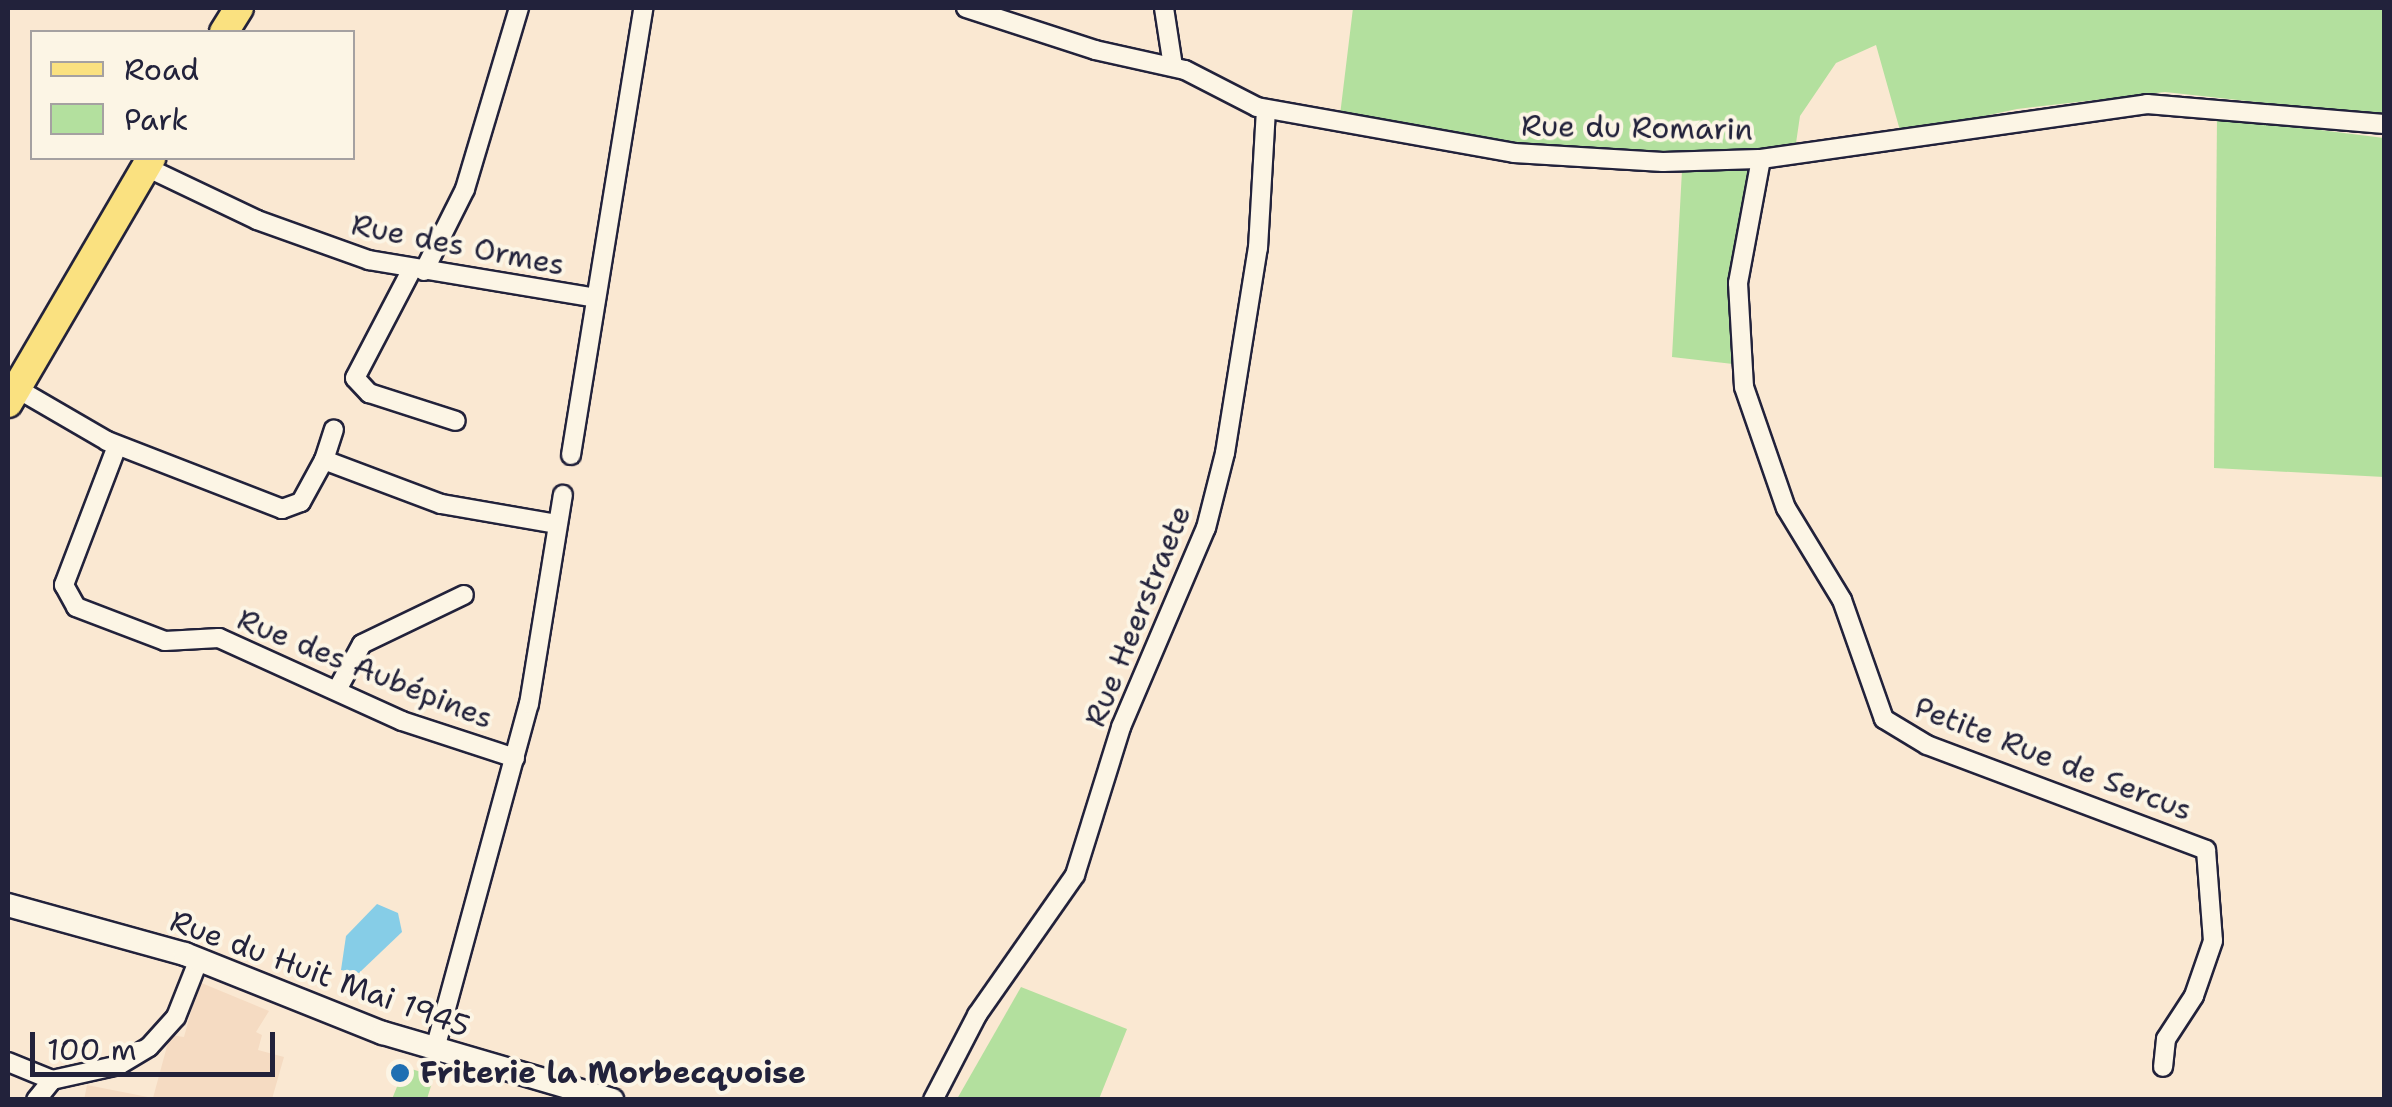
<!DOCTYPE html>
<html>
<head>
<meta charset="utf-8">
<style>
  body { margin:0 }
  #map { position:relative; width:2392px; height:1107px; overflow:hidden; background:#fae8d2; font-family:"Shantell Sans",sans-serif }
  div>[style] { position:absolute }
  .built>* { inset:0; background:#f5dbc2 }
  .green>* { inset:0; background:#b3e09e }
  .water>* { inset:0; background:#86cde7 }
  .roads { filter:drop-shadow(2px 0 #22223b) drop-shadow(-2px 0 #22223b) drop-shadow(0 2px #22223b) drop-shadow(0 -2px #22223b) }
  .minor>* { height:18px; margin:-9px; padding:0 9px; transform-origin:9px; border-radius:9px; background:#fcf5e5 }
  .tertiary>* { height:22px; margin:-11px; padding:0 11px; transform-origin:11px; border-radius:11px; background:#fcf5e5 }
  .primary>* { height:28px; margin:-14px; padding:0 14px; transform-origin:14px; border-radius:14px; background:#fae180 }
  .dots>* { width:28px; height:28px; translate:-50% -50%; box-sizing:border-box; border:5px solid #fcf5e5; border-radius:50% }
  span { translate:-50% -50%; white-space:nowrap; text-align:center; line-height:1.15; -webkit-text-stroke:8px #fcf5e5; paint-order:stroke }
  .street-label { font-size:30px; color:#22223b }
  .poi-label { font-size:30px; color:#22223b; font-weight:700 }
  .left { translate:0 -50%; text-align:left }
  .frame { position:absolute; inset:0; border:10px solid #22223b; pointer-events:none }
  .legend { position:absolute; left:30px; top:30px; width:325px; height:130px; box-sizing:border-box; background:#fcf5e5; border:2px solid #a5a1a1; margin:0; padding:12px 18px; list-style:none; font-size:30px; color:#22223b }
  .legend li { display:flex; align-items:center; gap:20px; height:50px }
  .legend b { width:50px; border:2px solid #a5a1a1 }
  .scale { position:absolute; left:30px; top:1032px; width:245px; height:45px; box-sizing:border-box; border:5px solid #22223b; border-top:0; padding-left:12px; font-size:30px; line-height:35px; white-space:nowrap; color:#22223b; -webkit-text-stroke:8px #fcf5e5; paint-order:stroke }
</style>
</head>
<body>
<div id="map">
  <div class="built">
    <i style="clip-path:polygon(199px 982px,269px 1011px,256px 1032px,262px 1035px,258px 1050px,284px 1057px,272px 1099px,84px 1100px,87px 1085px,153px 1098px,170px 1035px,184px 1037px)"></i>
  </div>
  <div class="green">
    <i style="clip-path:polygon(1353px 8px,2384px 8px,2384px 116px,2165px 92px,2017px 109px,1901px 134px,1876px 45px,1836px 63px,1800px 116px,1795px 150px,1657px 155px,1500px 145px,1340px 115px)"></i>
    <i style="clip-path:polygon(2217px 117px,2384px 138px,2384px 477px,2214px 468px)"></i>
    <i style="clip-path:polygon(1746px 167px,1751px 175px,1730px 293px,1733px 364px,1672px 357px,1682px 170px)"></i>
    <i style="clip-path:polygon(1021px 987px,1127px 1029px,1099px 1099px,957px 1099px)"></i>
    <i style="clip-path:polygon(405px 1067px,434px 1076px,427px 1099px,392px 1099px)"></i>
  </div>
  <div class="water">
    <i style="clip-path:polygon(377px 904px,398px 913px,402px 932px,359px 973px,341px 970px,346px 936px)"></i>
  </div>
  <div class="roads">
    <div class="minor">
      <i style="left:966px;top:8px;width:136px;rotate:18deg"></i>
      <i style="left:1095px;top:50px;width:92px;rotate:12.5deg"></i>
      <i style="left:1185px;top:70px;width:81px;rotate:27.2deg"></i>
      <i style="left:1257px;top:107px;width:261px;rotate:10.1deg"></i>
      <i style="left:1514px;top:153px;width:149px;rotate:3.5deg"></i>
      <i style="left:1663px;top:162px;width:98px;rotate:-1.8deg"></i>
      <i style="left:1761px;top:159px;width:390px;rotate:-8.1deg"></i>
      <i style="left:2147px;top:104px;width:238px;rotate:4.8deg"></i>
      <i style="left:1164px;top:8px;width:59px;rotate:81.2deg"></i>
      <i style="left:1761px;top:159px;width:126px;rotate:100.5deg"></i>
      <i style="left:1738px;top:283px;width:104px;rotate:86.7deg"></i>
      <i style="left:1744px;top:387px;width:128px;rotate:70.9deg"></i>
      <i style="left:1786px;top:508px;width:108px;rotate:58.7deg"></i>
      <i style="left:1842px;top:600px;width:126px;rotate:70.6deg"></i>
      <i style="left:1884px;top:719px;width:50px;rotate:31.2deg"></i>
      <i style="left:1927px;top:745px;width:298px;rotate:20.6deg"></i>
      <i style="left:2206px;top:850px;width:91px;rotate:85.6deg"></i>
      <i style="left:2213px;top:941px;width:58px;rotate:109.1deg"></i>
      <i style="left:2194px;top:996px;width:51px;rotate:123.1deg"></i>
      <i style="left:2166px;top:1039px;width:28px;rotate:96deg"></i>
      <i style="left:146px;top:167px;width:123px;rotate:25.5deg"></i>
      <i style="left:257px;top:220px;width:119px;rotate:19.7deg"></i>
      <i style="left:369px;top:260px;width:230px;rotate:9.5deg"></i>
      <i style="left:412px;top:269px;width:123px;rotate:117.6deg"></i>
      <i style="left:355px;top:378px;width:21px;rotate:47deg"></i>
      <i style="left:369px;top:393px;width:91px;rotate:17.8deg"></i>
      <i style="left:424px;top:271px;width:92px;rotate:-63.4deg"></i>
      <i style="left:465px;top:189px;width:189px;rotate:-73.4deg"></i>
      <i style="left:16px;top:388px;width:105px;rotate:30.2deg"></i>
      <i style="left:107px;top:441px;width:188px;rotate:21.2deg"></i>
      <i style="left:282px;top:509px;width:20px;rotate:-20deg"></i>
      <i style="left:301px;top:502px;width:48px;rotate:-61.3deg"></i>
      <i style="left:324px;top:460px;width:125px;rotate:20.6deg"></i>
      <i style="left:441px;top:504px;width:118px;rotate:9.8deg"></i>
      <i style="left:117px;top:446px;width:149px;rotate:110.9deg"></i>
      <i style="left:64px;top:585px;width:25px;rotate:61deg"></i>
      <i style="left:76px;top:607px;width:95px;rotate:20.9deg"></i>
      <i style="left:165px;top:641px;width:54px;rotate:-3.2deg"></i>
      <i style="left:219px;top:638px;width:201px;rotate:24.4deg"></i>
      <i style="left:402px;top:721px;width:119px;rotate:18.1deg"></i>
      <i style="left:571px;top:455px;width:453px;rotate:-80.8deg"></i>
      <i style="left:324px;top:460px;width:32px;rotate:-72deg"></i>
      <i style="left:337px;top:690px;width:52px;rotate:-61.5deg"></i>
      <i style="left:362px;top:644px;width:113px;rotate:-25.7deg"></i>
      <i style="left:435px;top:1049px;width:358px;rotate:-74.8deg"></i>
      <i style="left:529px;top:704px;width:212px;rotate:-80.8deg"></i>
      <i style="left:8px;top:1062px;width:48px;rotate:22.2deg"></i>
      <i style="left:36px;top:1100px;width:26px;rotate:-51deg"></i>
      <i style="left:52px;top:1080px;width:69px;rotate:-12.6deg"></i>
      <i style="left:119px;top:1065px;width:35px;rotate:-31deg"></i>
      <i style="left:149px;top:1047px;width:40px;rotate:-48deg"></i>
      <i style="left:176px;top:1017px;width:62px;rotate:-68.4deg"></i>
      <i style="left:933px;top:1100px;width:96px;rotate:-62.6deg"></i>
      <i style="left:977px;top:1015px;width:171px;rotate:-55deg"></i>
      <i style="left:1075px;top:875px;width:155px;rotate:-72.7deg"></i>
      <i style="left:1121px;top:727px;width:216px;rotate:-66.9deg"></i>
      <i style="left:1206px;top:528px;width:77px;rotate:-75.8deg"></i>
      <i style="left:1225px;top:453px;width:208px;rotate:-80.9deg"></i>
      <i style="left:1258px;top:248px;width:139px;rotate:-86.7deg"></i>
    </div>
    <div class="tertiary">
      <i style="left:8px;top:905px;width:184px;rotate:15.5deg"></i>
      <i style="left:185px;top:954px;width:213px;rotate:21.8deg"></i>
      <i style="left:383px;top:1033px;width:239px;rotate:16.3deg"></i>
    </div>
    <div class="primary">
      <i style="left:224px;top:32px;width:28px;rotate:-58deg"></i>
      <i style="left:8px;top:403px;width:284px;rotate:-59.7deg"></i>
    </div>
  </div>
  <div class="dots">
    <i style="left:400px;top:1073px;background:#1f6fb2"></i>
  </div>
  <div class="street-label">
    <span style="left:1637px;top:128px;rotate:1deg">Rue du Romarin</span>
    <span style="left:458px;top:245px;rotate:11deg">Rue des Ormes</span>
    <span style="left:1138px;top:616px;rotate:-68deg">Rue Heerstraete</span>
    <span style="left:365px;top:669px;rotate:22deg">Rue des Aubépines</span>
    <span style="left:2053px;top:759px;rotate:21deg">Petite Rue de Sercus</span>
    <span style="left:320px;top:974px;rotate:20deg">Rue du Huit Mai 1945</span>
  </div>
  <div class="poi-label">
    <span class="left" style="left:420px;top:1073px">Friterie la Morbecquoise</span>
  </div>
  <div class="frame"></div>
  <ul class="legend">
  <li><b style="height:12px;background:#fae180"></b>Road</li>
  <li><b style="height:28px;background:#b3e09e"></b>Park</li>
  </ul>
  <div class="scale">100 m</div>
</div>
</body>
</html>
